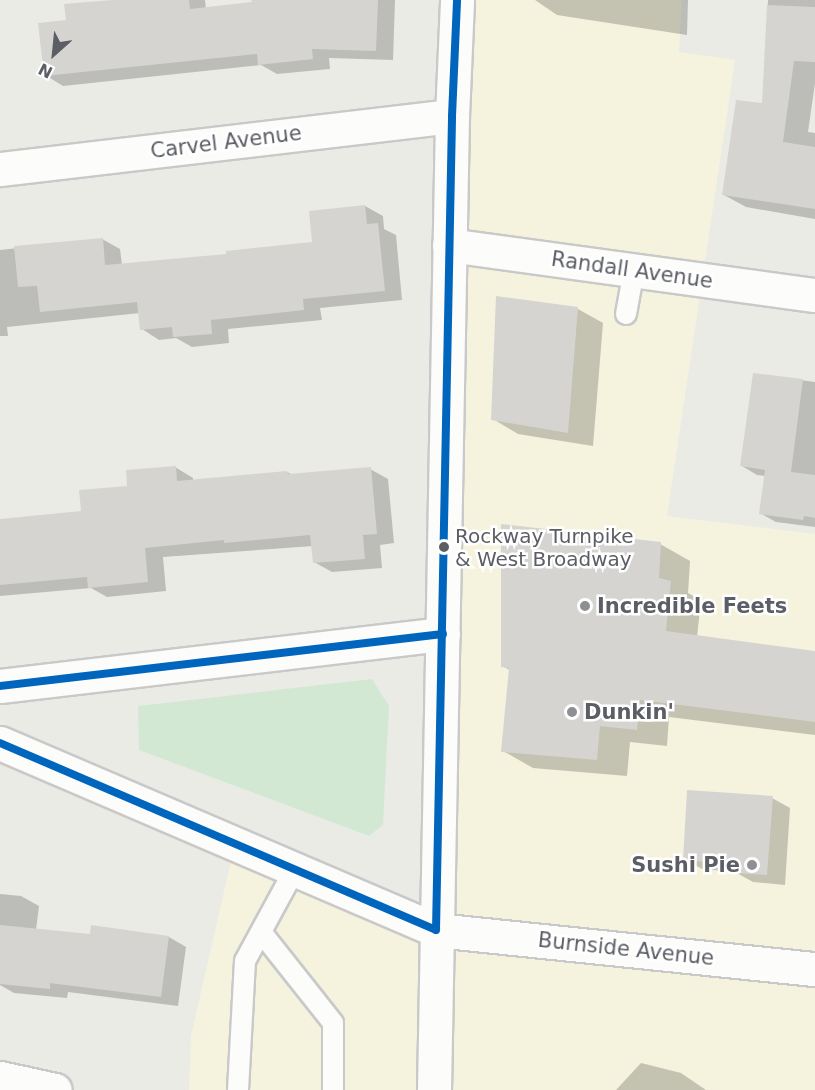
<!DOCTYPE html>
<html>
<head>
<meta charset="utf-8">
<style>
  body { margin:0 }
  #map { position:relative; width:815px; height:1090px; overflow:hidden; background:#ebebe6; font-family:"DejaVu Sans",sans-serif }
  div>[style] { position:absolute }
  .commercial>* { inset:0; background:#f5f3de }
  .green>* { inset:0; background:#d3e8d3 }
  .shadow>* { inset:0; background:#0003 }
  .building>* { inset:0; background:#d5d4d1 }
  .roads { filter:drop-shadow(2px 0 #c8c9c8) drop-shadow(-2px 0 #c8c9c8) drop-shadow(0 2px #c8c9c8) drop-shadow(0 -2px #c8c9c8) }
  .service>* { height:20px; margin:-10px; padding:0 10px; transform-origin:10px; border-radius:10px; background:#fcfcfb }
  .minor>* { height:33px; margin:-16.5px; padding:0 16.5px; transform-origin:16.5px; border-radius:16.5px; background:#fcfcfb }
  .secondary>* { height:33px; margin:-16.5px; padding:0 16.5px; transform-origin:16.5px; border-radius:16.5px; background:#fcfcfb }
  .bus-1>* { height:8px; margin:-4px; padding:0 4px; transform-origin:4px; border-radius:4px; background:#0065bd }
  .dots>* { width:16px; height:16px; translate:-50% -50%; box-sizing:border-box; border:3px solid #fff; border-radius:50% }
  span { translate:-50% -50%; white-space:nowrap; text-align:center; line-height:1.15; -webkit-text-stroke:5px #fff; paint-order:stroke }
  .bus-label { font-size:20px; color:#5b5e64 }
  .left { translate:0 -50%; text-align:left }
  .street-label { font-size:21px; color:#5b5e64 }
  .poi-label { font-size:21px; color:#5b5e64; font-weight:700 }
  .right { translate:-100% -50%; text-align:right }
  .north { position:absolute; left:24px; top:24px; width:60px; height:60px; -webkit-text-stroke:4px #fff; paint-order:stroke; rotate:207deg; font-size:16px; font-weight:700; line-height:24px; text-align:center; color:#5b5e64 }
  .north::after { content:''; display:block; margin:auto; width:21px; height:27px; background:#5b5e64; clip-path:polygon(50% 0,100% 100%,50% 72%,0 100%) }
</style>
</head>
<body>
<div id="map">
  <div class="commercial">
    <i style="clip-path:polygon(462px 0,682px 0,679px 52px,735px 60px,667px 516px,815px 534px,815px 1090px,189px 1090px,191px 1036px,237px 835px,436px 930px)"></i>
  </div>
  <div class="green">
    <i style="clip-path:polygon(372px 679px,389px 706px,383px 825px,369px 836px,139px 750px,138px 706px)"></i>
  </div>
  <div class="shadow">
    <i style="clip-path:polygon(129px 0,205px 0,206px 9px,253px 4px,253px 0,395px 0,393px 60px,329px 58px,330px 69px,277px 74px,261px 65px,63px 86px,45px 75px,67px 22px)"></i>
    <i style="clip-path:polygon(535px 0,688px 0,687px 35px,557px 15px)"></i>
    <i style="clip-path:polygon(768px 0,815px 0,815px 83px,808px 132px,815px 133px,815px 219px,746px 207px,724px 195px,764px 105px)"></i>
    <i style="clip-path:polygon(365px 206px,383px 216px,384px 229px,396px 235px,402px 300px,320px 308px,322px 320px,228px 329px,229px 343px,192px 347px,176px 338px,159px 340px,142px 329px,140px 313px,7px 327px,8px 336px,0 336px,0 250px,102px 239px,120px 249px,122px 265px,227px 255px,314px 243px)"></i>
    <i style="clip-path:polygon(578px 309px,603px 323px,593px 446px,518px 434px,493px 419px)"></i>
    <i style="clip-path:polygon(755px 374px,815px 382px,815px 527px,776px 522px,760px 513px,766px 476px,757px 475px,742px 466px)"></i>
    <i style="clip-path:polygon(175px 467px,193px 478px,193px 481px,287px 472px,293px 475px,370px 469px,388px 479px,394px 543px,380px 545px,382px 568px,332px 572px,314px 562px,313px 546px,163px 557px,166px 591px,107px 597px,91px 588px,0 596px,0 520px,82px 512px,128px 487px)"></i>
    <i style="clip-path:polygon(660px 544px,690px 561px,688px 593px,701px 600px,697px 637px,815px 652px,815px 735px,669px 717px,667px 746px,630px 742px,627px 776px,533px 768px,503px 751px,510px 670px,502px 666px)"></i>
    <i style="clip-path:polygon(772px 798px,790px 808px,785px 885px,753px 882px,735px 872px,702px 869px,684px 859px)"></i>
    <i style="clip-path:polygon(0 894px,21px 896px,39px 906px,36px 930px,91px 935px,169px 937px,186px 947px,178px 1006px,68px 992px,67px 998px,14px 993px,0 985px)"></i>
    <i style="clip-path:polygon(641px 1063px,681px 1073px,706px 1090px,616px 1090px)"></i>
  </div>
  <div class="building">
    <i style="clip-path:polygon(112px 0,189px 0,190px 9px,252px 2px,251px 0,378px 0,376px 51px,312px 49px,313px 59px,258px 65px,257px 54px,44px 76px,38px 23px,66px 20px,64px 4px)"></i>
    <i style="clip-path:polygon(767px 5px,815px 7px,815px 62px,794px 61px,783px 142px,815px 147px,815px 209px,722px 195px,736px 100px,762px 103px)"></i>
    <i style="clip-path:polygon(365px 205px,367px 224px,378px 223px,385px 291px,303px 299px,304px 310px,211px 320px,212px 334px,173px 337px,172px 327px,140px 330px,137px 302px,40px 312px,37px 286px,18px 287px,14px 246px,103px 238px,105px 265px,226px 254px,226px 251px,312px 242px,309px 211px)"></i>
    <i style="clip-path:polygon(496px 296px,578px 307px,568px 433px,491px 420px)"></i>
    <i style="clip-path:polygon(753px 373px,803px 379px,791px 472px,815px 475px,815px 518px,804px 516px,803px 520px,759px 514px,765px 470px,740px 466px)"></i>
    <i style="clip-path:polygon(176px 466px,177px 481px,287px 471px,288px 474px,371px 467px,377px 534px,363px 535px,365px 559px,313px 563px,310px 535px,224px 543px,224px 540px,145px 548px,148px 582px,88px 588px,87px 577px,0 585px,0 519px,81px 511px,79px 490px,127px 486px,126px 470px)"></i>
    <i style="clip-path:polygon(501px 524px,661px 542px,659px 578px,671px 581px,666px 631px,815px 651px,815px 722px,640px 700px,637px 730px,600px 726px,597px 760px,501px 752px,509px 668px,501px 667px)"></i>
    <i style="clip-path:polygon(687px 790px,773px 796px,767px 875px,733px 873px,734px 864px,683px 860px)"></i>
    <i style="clip-path:polygon(0 925px,90px 934px,91px 925px,169px 936px,161px 997px,50px 983px,50px 989px,0 984px)"></i>
  </div>
  <div class="roads">
    <div class="service">
      <i style="left:626px;top:314px;width:45px;rotate:-79.7deg"></i>
      <i style="left:261px;top:932px;width:116px;rotate:51.6deg"></i>
      <i style="left:333px;top:1023px;width:67px;rotate:90deg"></i>
      <i style="left:238px;top:1090px;width:129px;rotate:-86.9deg"></i>
      <i style="left:245px;top:961px;width:107px;rotate:-61.5deg"></i>
    </div>
    <div class="minor">
      <i style="left:0;top:169px;width:455px;rotate:-6.7deg"></i>
      <i style="left:449px;top:245px;width:369px;rotate:7.8deg"></i>
      <i style="left:0;top:1078px;width:56px;rotate:12.3deg"></i>
    </div>
    <div class="secondary">
      <i style="left:0;top:686px;width:446px;rotate:-6.7deg"></i>
      <i style="left:0;top:743px;width:474px;rotate:23.2deg"></i>
      <i style="left:436px;top:930px;width:381px;rotate:5.9deg"></i>
      <i style="left:434px;top:1090px;width:974px;rotate:-88.94deg"></i>
      <i style="left:452px;top:116px;width:116px;rotate:-87.5deg"></i>
    </div>
  </div>
  <div class="bus-1">
    <i style="left:0;top:686px;width:446px;rotate:-6.7deg"></i>
    <i style="left:0;top:743px;width:474px;rotate:23.2deg"></i>
    <i style="left:436px;top:930px;width:814px;rotate:-88.87deg"></i>
    <i style="left:452px;top:116px;width:116px;rotate:-87.5deg"></i>
  </div>
  <div class="dots">
    <i style="left:444px;top:547px;background:#5b5e64"></i>
    <i style="left:585px;top:606px;background:#8d8f92"></i>
    <i style="left:572px;top:712px;background:#8d8f92"></i>
    <i style="left:752px;top:865px;background:#8d8f92"></i>
  </div>
  <div class="bus-label">
    <span class="left" style="left:455px;top:548px">Rockway Turnpike<br>&amp; West Broadway</span>
  </div>
  <div class="street-label">
    <span style="left:226px;top:142px;rotate:-7deg">Carvel Avenue</span>
    <span style="left:632px;top:270px;rotate:8deg">Randall Avenue</span>
    <span style="left:626px;top:949px;rotate:6deg">Burnside Avenue</span>
  </div>
  <div class="poi-label">
    <span class="left" style="left:597px;top:606px">Incredible Feets</span>
    <span class="left" style="left:584px;top:712px">Dunkin'</span>
    <span class="right" style="left:740px;top:865px">Sushi Pie</span>
  </div>
  <div class="north">N</div>
</div>
</body>
</html>
